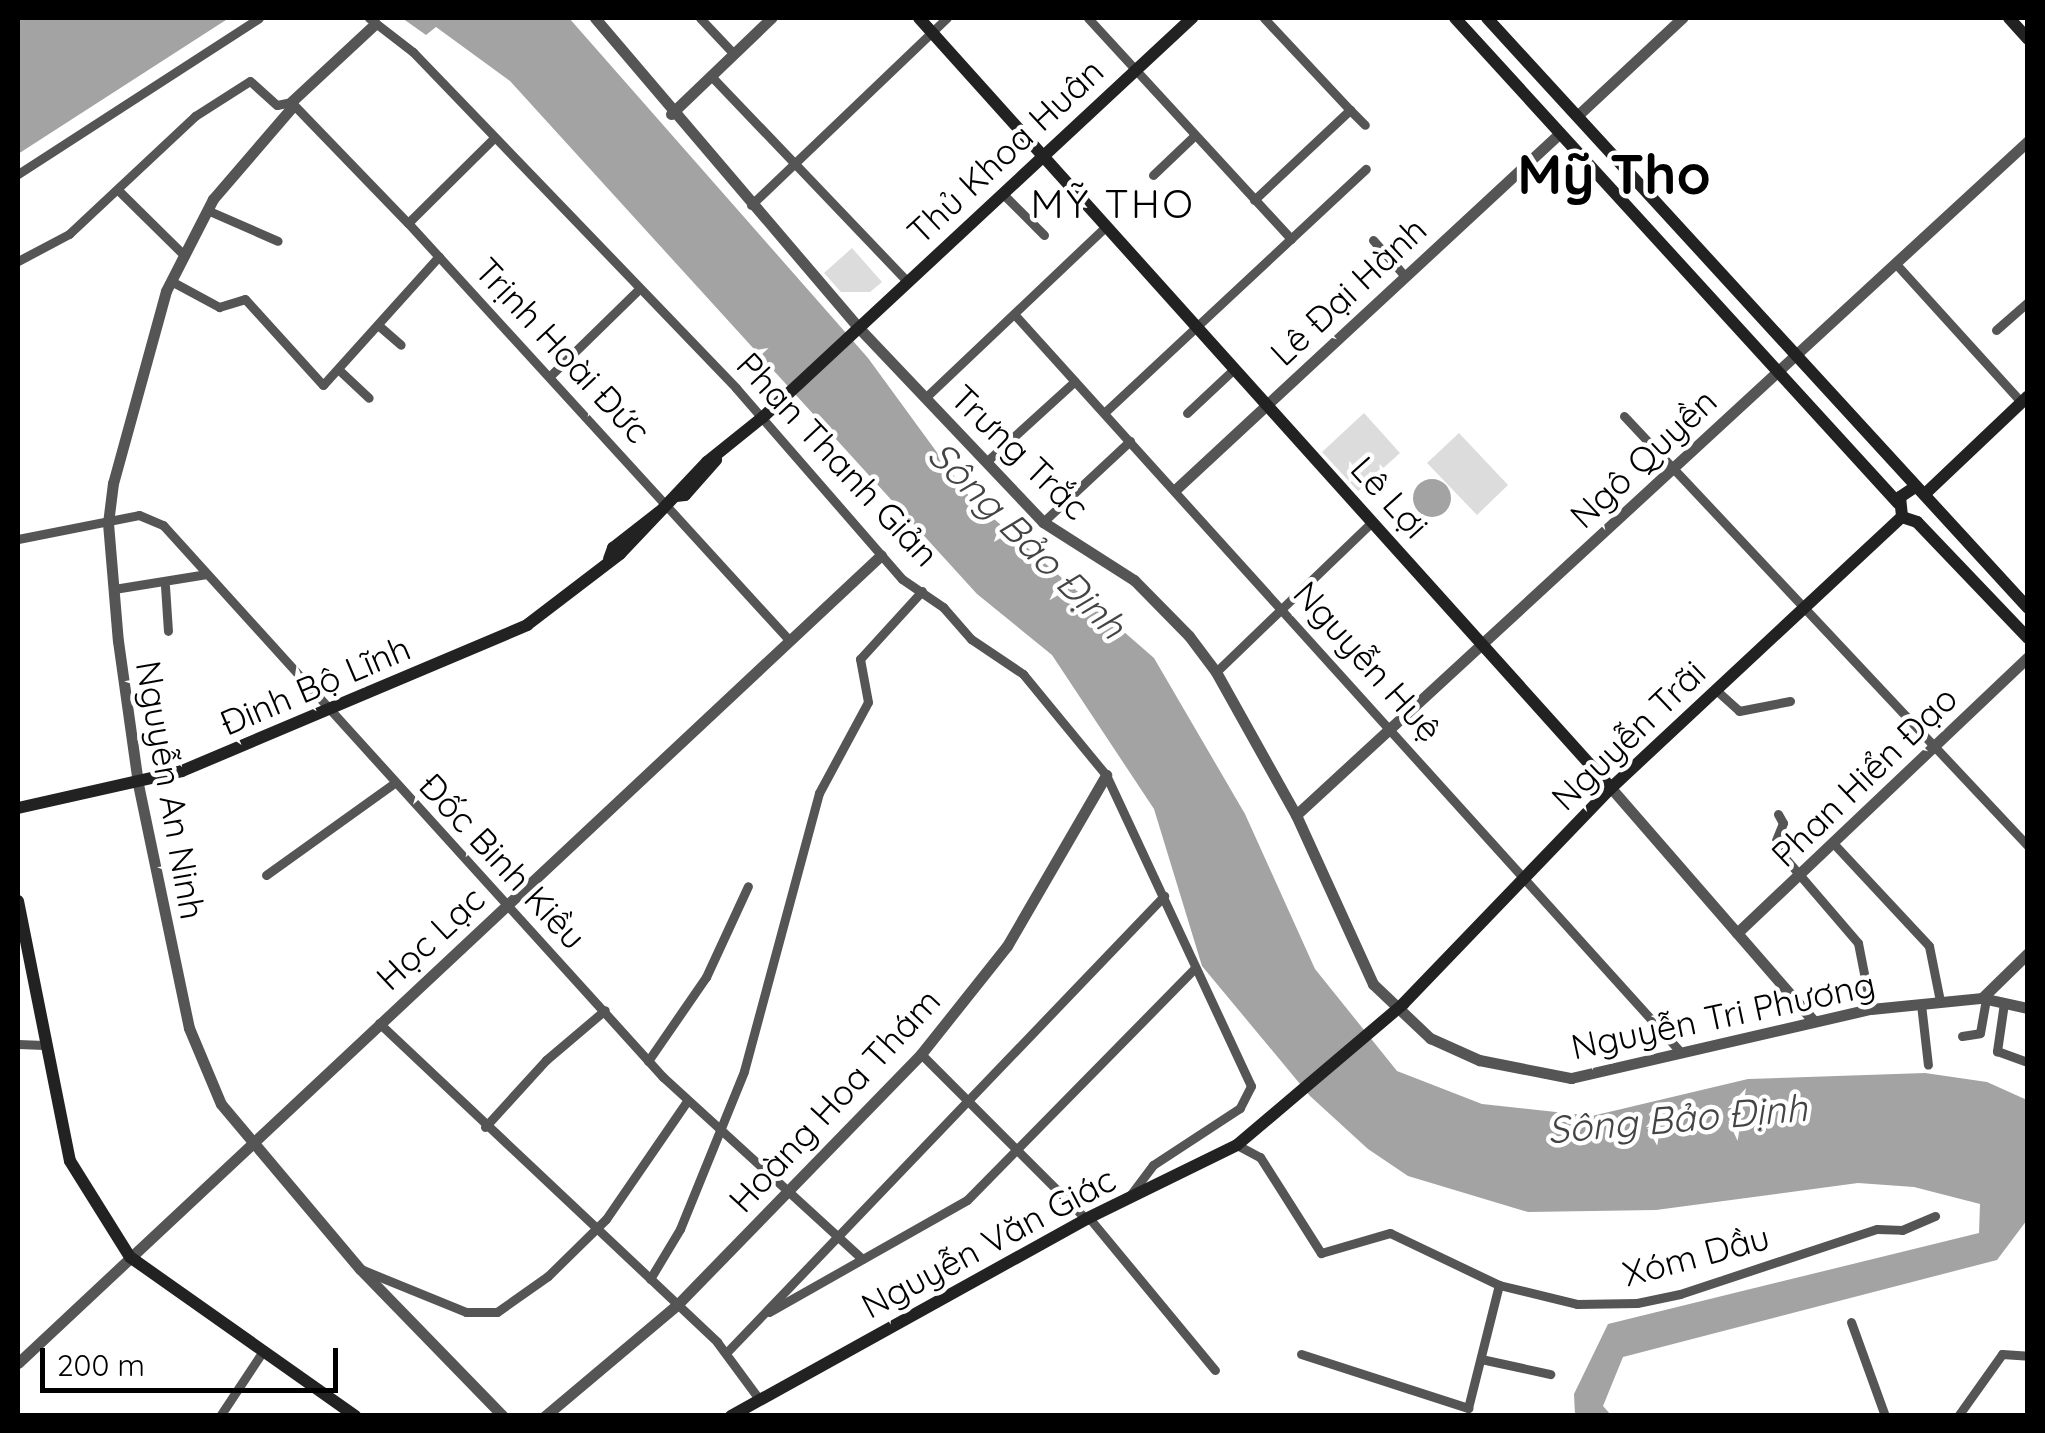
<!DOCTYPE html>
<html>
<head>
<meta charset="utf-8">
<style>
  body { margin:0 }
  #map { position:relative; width:2045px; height:1433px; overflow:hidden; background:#fff; font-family:Quicksand,sans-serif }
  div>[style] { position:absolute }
  .green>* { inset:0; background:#dcdcdc }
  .water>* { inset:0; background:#a3a3a3 }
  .round { border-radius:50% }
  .minor>* { height:9px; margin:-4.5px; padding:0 4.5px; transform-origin:4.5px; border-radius:4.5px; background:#555 }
  .tertiary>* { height:11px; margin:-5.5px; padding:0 5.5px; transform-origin:5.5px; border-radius:5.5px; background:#555 }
  .secondary>* { height:12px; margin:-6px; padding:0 6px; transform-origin:6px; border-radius:6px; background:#222 }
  span { translate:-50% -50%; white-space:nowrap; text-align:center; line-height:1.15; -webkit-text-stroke:9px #fff; paint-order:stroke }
  .street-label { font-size:35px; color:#000 }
  .water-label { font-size:38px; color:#444; font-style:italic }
  .quarter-label { font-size:40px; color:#000; letter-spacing:2.5px }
  .town-label { font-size:55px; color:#000; font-weight:700 }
  .frame { position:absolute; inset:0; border:20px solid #000; pointer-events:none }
  .scale { position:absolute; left:40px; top:1348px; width:298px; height:45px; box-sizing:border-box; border:5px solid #000; border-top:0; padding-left:12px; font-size:30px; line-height:35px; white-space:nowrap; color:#000; -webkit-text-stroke:8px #fff; paint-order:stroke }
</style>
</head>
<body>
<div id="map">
  <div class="green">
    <i style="clip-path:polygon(852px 248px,882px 282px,870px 292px,841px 292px,824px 273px)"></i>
    <i style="clip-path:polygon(1364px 413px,1400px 453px,1358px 491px,1322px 452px)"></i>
    <i style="clip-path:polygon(1459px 433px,1508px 485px,1477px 515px,1427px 463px)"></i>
  </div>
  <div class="water">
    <i style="clip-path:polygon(18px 18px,229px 18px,18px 154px)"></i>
    <i style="clip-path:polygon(402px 18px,569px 18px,868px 358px,971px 499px,1154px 658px,1245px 814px,1315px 969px,1397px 1071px,1482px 1104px,1592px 1116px,1748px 1079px,1925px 1073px,1987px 1082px,2027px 1100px,2027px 1220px,1997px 1260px,1623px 1357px,1603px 1406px,1611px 1415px,1575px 1415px,1574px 1394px,1608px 1324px,1979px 1233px,1980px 1204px,1914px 1187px,1858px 1183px,1656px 1210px,1528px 1212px,1408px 1176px,1368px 1149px,1310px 1096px,1202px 966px,1154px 809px,1052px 655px,977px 594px,510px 81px,436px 27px,426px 35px)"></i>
    <i class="round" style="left:1413px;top:479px;width:38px;height:38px"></i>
  </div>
  <div class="minor">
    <i style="left:369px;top:18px;width:56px;rotate:37.7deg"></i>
    <i style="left:413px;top:52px;width:466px;rotate:46.1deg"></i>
    <i style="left:736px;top:388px;width:253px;rotate:49deg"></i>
    <i style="left:902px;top:579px;width:50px;rotate:34.3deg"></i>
    <i style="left:943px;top:607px;width:43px;rotate:48.8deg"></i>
    <i style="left:971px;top:639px;width:63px;rotate:33.9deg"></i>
    <i style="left:1023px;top:674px;width:131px;rotate:50.6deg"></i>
    <i style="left:1106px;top:775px;width:343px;rotate:65deg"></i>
    <i style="left:1251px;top:1086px;width:25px;rotate:117deg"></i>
    <i style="left:1240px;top:1108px;width:104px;rotate:146.8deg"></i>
    <i style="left:1153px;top:1165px;width:39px;rotate:127deg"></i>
    <i style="left:700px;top:18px;width:48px;rotate:46.7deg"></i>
    <i style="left:1088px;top:18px;width:300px;rotate:47.4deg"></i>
    <i style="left:711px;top:76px;width:285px;rotate:46.3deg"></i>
    <i style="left:1350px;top:110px;width:21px;rotate:45deg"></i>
    <i style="left:18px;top:174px;width:287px;rotate:-32.9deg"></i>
    <i style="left:1153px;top:175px;width:58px;rotate:-43.6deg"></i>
    <i style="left:119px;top:191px;width:91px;rotate:44.6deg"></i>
    <i style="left:1003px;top:194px;width:58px;rotate:45deg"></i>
    <i style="left:1254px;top:200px;width:132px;rotate:-43.2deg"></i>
    <i style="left:1350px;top:110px;width:126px;rotate:-133.1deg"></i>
    <i style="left:751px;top:205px;width:271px;rotate:-43.7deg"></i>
    <i style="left:207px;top:210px;width:77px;rotate:23.6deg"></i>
    <i style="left:408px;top:223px;width:121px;rotate:-44.7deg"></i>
    <i style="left:1373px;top:240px;width:48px;rotate:48.4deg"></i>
    <i style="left:18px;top:261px;width:58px;rotate:-27.9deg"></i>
    <i style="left:69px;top:234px;width:173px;rotate:-43.1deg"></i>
    <i style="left:195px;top:116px;width:65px;rotate:-32.5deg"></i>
    <i style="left:250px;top:81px;width:36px;rotate:42deg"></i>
    <i style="left:277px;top:105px;width:14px;rotate:-12deg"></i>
    <i style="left:291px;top:102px;width:168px;rotate:46deg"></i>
    <i style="left:408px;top:223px;width:566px;rotate:47.58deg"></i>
    <i style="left:1896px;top:264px;width:186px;rotate:47.8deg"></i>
    <i style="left:171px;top:281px;width:55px;rotate:28.4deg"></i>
    <i style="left:219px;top:307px;width:27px;rotate:-17deg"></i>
    <i style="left:245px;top:299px;width:116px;rotate:47.8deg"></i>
    <i style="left:323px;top:385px;width:173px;rotate:-48deg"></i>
    <i style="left:1014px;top:314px;width:991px;rotate:47.91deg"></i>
    <i style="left:378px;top:325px;width:30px;rotate:41deg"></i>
    <i style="left:1996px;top:330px;width:43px;rotate:-41.2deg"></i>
    <i style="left:338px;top:369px;width:42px;rotate:43.1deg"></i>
    <i style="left:551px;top:375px;width:123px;rotate:-44.3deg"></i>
    <i style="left:925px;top:398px;width:250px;rotate:-43.5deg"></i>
    <i style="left:1104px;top:413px;width:358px;rotate:-43deg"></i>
    <i style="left:1187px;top:413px;width:64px;rotate:-43.1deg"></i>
    <i style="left:1624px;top:416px;width:590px;rotate:46.79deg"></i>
    <i style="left:986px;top:462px;width:120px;rotate:-42.3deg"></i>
    <i style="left:1043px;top:522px;width:119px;rotate:-43deg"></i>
    <i style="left:18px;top:539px;width:123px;rotate:-11.2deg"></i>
    <i style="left:139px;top:515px;width:26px;rotate:23deg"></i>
    <i style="left:163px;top:525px;width:745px;rotate:47.83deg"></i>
    <i style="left:663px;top:1077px;width:270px;rotate:42.4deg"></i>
    <i style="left:165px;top:586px;width:45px;rotate:86.2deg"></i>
    <i style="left:114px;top:589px;width:94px;rotate:-9.2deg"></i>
    <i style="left:1216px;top:672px;width:216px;rotate:-43.9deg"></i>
    <i style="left:1716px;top:690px;width:31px;rotate:42deg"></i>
    <i style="left:1739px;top:711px;width:52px;rotate:-11.1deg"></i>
    <i style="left:1778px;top:814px;width:10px;rotate:61deg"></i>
    <i style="left:1783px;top:823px;width:24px;rotate:112deg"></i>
    <i style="left:1774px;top:845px;width:129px;rotate:49.4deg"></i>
    <i style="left:1858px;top:943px;width:67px;rotate:78.9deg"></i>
    <i style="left:1834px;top:844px;width:139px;rotate:47deg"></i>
    <i style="left:1929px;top:946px;width:56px;rotate:78.7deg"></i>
    <i style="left:266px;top:875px;width:156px;rotate:-35.6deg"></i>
    <i style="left:2004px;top:1003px;width:49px;rotate:98.3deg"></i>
    <i style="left:1997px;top:1051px;width:33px;rotate:20deg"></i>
    <i style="left:1921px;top:1004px;width:61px;rotate:83.5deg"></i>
    <i style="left:379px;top:1023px;width:465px;rotate:43.3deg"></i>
    <i style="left:717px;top:1342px;width:71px;rotate:53.6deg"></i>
    <i style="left:1962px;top:1036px;width:18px;rotate:-9deg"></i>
    <i style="left:1980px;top:1033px;width:35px;rotate:-80deg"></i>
    <i style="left:18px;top:1044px;width:26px;rotate:2deg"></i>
    <i style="left:921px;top:1054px;width:233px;rotate:45deg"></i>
    <i style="left:648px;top:1061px;width:102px;rotate:-55.4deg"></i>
    <i style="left:706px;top:977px;width:100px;rotate:-65.2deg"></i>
    <i style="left:485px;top:1127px;width:91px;rotate:-47.7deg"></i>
    <i style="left:546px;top:1060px;width:77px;rotate:-40.3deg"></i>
    <i style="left:1237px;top:1145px;width:26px;rotate:28deg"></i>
    <i style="left:1260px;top:1157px;width:114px;rotate:57.6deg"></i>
    <i style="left:1321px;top:1253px;width:72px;rotate:-16.2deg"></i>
    <i style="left:1390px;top:1233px;width:121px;rotate:25.5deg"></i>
    <i style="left:1499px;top:1285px;width:80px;rotate:13.7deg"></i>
    <i style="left:1577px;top:1304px;width:60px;rotate:-1deg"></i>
    <i style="left:1637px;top:1303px;width:44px;rotate:-11.8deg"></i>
    <i style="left:1680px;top:1294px;width:207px;rotate:-18.3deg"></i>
    <i style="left:1877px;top:1229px;width:25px;rotate:2deg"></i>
    <i style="left:1902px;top:1230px;width:36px;rotate:-23deg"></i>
    <i style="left:1090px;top:1219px;width:196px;rotate:50.4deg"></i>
    <i style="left:363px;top:1270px;width:111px;rotate:22.2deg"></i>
    <i style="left:466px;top:1312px;width:31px"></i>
    <i style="left:497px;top:1312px;width:62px;rotate:-35.2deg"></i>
    <i style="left:548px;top:1276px;width:81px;rotate:-44.5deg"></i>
    <i style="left:606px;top:1219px;width:143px;rotate:-55.5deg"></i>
    <i style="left:650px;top:1279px;width:58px;rotate:-59deg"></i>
    <i style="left:680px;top:1229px;width:170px;rotate:-67.9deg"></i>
    <i style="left:744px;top:1071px;width:288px;rotate:-74.9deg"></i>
    <i style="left:819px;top:793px;width:103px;rotate:-61.7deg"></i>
    <i style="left:868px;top:702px;width:44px;rotate:-100.5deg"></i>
    <i style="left:860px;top:659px;width:92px;rotate:-47.6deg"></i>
    <i style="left:769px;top:1312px;width:227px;rotate:-29.5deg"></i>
    <i style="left:967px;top:1200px;width:325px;rotate:-45.5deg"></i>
    <i style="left:1851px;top:1322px;width:100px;rotate:70.1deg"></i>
    <i style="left:727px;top:1352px;width:632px;rotate:-46.22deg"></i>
    <i style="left:1301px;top:1354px;width:176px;rotate:17.9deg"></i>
    <i style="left:1468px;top:1408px;width:127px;rotate:-75.9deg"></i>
    <i style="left:1481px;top:1359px;width:71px;rotate:12.3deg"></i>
    <i style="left:220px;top:1416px;width:74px;rotate:-56.5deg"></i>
    <i style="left:1958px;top:1416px;width:76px;rotate:-54.6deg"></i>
    <i style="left:2002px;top:1354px;width:26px;rotate:4deg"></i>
  </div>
  <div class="tertiary">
    <i style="left:595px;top:18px;width:406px;rotate:49.6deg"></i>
    <i style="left:858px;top:327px;width:269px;rotate:46.5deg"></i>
    <i style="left:1043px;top:522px;width:108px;rotate:32.5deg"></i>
    <i style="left:1134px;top:580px;width:78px;rotate:45.5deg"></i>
    <i style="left:1189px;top:636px;width:45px;rotate:53.1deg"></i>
    <i style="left:1216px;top:672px;width:164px;rotate:60.8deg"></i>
    <i style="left:1296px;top:815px;width:186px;rotate:65.5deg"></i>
    <i style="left:1373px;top:984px;width:79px;rotate:43.5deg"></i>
    <i style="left:1430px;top:1038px;width:54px;rotate:24.2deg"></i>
    <i style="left:1479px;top:1060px;width:94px;rotate:11.1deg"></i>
    <i style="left:1571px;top:1078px;width:308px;rotate:-13deg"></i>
    <i style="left:1871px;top:1009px;width:112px;rotate:-5.7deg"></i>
    <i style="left:1982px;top:998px;width:47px;rotate:12.3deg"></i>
    <i style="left:291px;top:102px;width:115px;rotate:-42.9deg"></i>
    <i style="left:293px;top:106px;width:123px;rotate:130.7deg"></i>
    <i style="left:213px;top:199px;width:103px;rotate:117.1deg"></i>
    <i style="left:166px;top:291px;width:199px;rotate:105.4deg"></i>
    <i style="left:113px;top:483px;width:40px;rotate:97.1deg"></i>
    <i style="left:108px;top:523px;width:118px;rotate:85.2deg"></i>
    <i style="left:118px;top:641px;width:144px;rotate:82deg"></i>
    <i style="left:138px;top:784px;width:249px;rotate:78.2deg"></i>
    <i style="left:189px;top:1028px;width:82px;rotate:67.2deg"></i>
    <i style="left:221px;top:1104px;width:216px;rotate:49.9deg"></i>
    <i style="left:360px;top:1269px;width:205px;rotate:45.8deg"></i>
    <i style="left:671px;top:114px;width:139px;rotate:-43.8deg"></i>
    <i style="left:1577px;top:116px;width:144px;rotate:-43deg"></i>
    <i style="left:1175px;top:490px;width:525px;rotate:-42.84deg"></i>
    <i style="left:1611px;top:788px;width:308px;rotate:49deg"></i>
    <i style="left:1296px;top:815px;width:995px;rotate:-42.64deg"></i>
    <i style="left:1737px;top:933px;width:401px;rotate:-43.5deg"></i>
    <i style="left:1982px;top:998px;width:64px;rotate:-44.4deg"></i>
    <i style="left:18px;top:1363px;width:1182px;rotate:-43.11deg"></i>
    <i style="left:545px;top:1416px;width:172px;rotate:-40.1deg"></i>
    <i style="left:677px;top:1305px;width:350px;rotate:-45.8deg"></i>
    <i style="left:921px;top:1054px;width:138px;rotate:-51.5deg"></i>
    <i style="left:1007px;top:946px;width:198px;rotate:-59.9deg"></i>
  </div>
  <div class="secondary">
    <i style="left:919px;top:18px;width:1035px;rotate:48.05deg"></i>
    <i style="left:1455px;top:18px;width:657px;rotate:47.59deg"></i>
    <i style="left:1487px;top:18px;width:800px;rotate:47.48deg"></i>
    <i style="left:2009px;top:18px;width:28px;rotate:48deg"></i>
    <i style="left:1915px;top:487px;width:18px;rotate:146deg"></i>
    <i style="left:1900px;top:497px;width:20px;rotate:84deg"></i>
    <i style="left:1902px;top:517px;width:16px;rotate:18deg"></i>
    <i style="left:1917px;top:522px;width:161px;rotate:46.3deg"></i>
    <i style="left:1927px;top:492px;width:139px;rotate:-43.5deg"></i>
    <i style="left:676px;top:496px;width:9px;rotate:-6deg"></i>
    <i style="left:685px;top:495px;width:47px;rotate:-48.5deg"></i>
    <i style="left:609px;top:559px;width:12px;rotate:-70deg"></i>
    <i style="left:613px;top:548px;width:58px;rotate:-38deg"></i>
    <i style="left:18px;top:808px;width:168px;rotate:-12.7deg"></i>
    <i style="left:182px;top:771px;width:375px;rotate:-22.9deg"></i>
    <i style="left:527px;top:625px;width:117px;rotate:-37.4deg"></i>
    <i style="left:620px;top:554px;width:127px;rotate:-46.6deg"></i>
    <i style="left:707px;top:462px;width:72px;rotate:-38.8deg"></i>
    <i style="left:763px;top:417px;width:586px;rotate:-42.92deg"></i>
    <i style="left:18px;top:901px;width:265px;rotate:78.7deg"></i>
    <i style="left:70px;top:1161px;width:113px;rotate:58deg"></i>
    <i style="left:130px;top:1257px;width:276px;rotate:35.2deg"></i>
    <i style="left:731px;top:1416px;width:406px;rotate:-29deg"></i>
    <i style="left:1086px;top:1219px;width:168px;rotate:-26.1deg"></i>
    <i style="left:1237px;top:1145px;width:218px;rotate:-40.3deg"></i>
    <i style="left:1403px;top:1004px;width:300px;rotate:-46.1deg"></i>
    <i style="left:1611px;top:788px;width:398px;rotate:-43deg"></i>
  </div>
  <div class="street-label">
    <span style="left:1005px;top:151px;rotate:-43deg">Thủ Khoa Huân</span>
    <span style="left:1348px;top:291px;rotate:-43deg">Lê Đại Hành</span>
    <span style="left:563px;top:350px;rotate:47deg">Trịnh Hoài Đức</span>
    <span style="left:1020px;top:452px;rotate:44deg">Trưng Trắc</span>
    <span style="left:1643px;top:458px;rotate:-43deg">Ngô Quyền</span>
    <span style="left:838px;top:459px;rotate:47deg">Phan Thanh Giản</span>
    <span style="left:1390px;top:497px;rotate:48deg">Lê Lợi</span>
    <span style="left:1368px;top:661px;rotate:48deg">Nguyễn Huệ</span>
    <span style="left:315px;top:685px;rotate:-23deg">Đinh Bộ Lĩnh</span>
    <span style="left:1628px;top:735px;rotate:-44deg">Nguyễn Trãi</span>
    <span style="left:1864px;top:776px;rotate:-44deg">Phan Hiển Đạo</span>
    <span style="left:171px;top:790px;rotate:80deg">Nguyễn An Ninh</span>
    <span style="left:503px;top:861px;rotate:47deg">Đốc Binh Kiều</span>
    <span style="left:430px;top:938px;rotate:-43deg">Học Lạc</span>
    <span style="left:1723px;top:1015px;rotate:-12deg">Nguyễn Tri Phương</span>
    <span style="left:834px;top:1100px;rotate:-47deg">Hoàng Hoa Thám</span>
    <span style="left:988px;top:1242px;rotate:-28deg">Nguyễn Văn Giác</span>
    <span style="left:1696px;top:1255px;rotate:-15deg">Xóm Dầu</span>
  </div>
  <div class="water-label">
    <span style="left:1027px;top:540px;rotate:45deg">Sông Bảo Định</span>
    <span style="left:1677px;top:1119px;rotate:-5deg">Sông Bảo Định</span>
  </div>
  <div class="quarter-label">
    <span style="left:1113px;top:203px">MỸ THO</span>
  </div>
  <div class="town-label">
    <span style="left:1614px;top:174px">Mỹ Tho</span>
  </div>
  <div class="frame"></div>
  <div class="scale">200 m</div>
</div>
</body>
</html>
